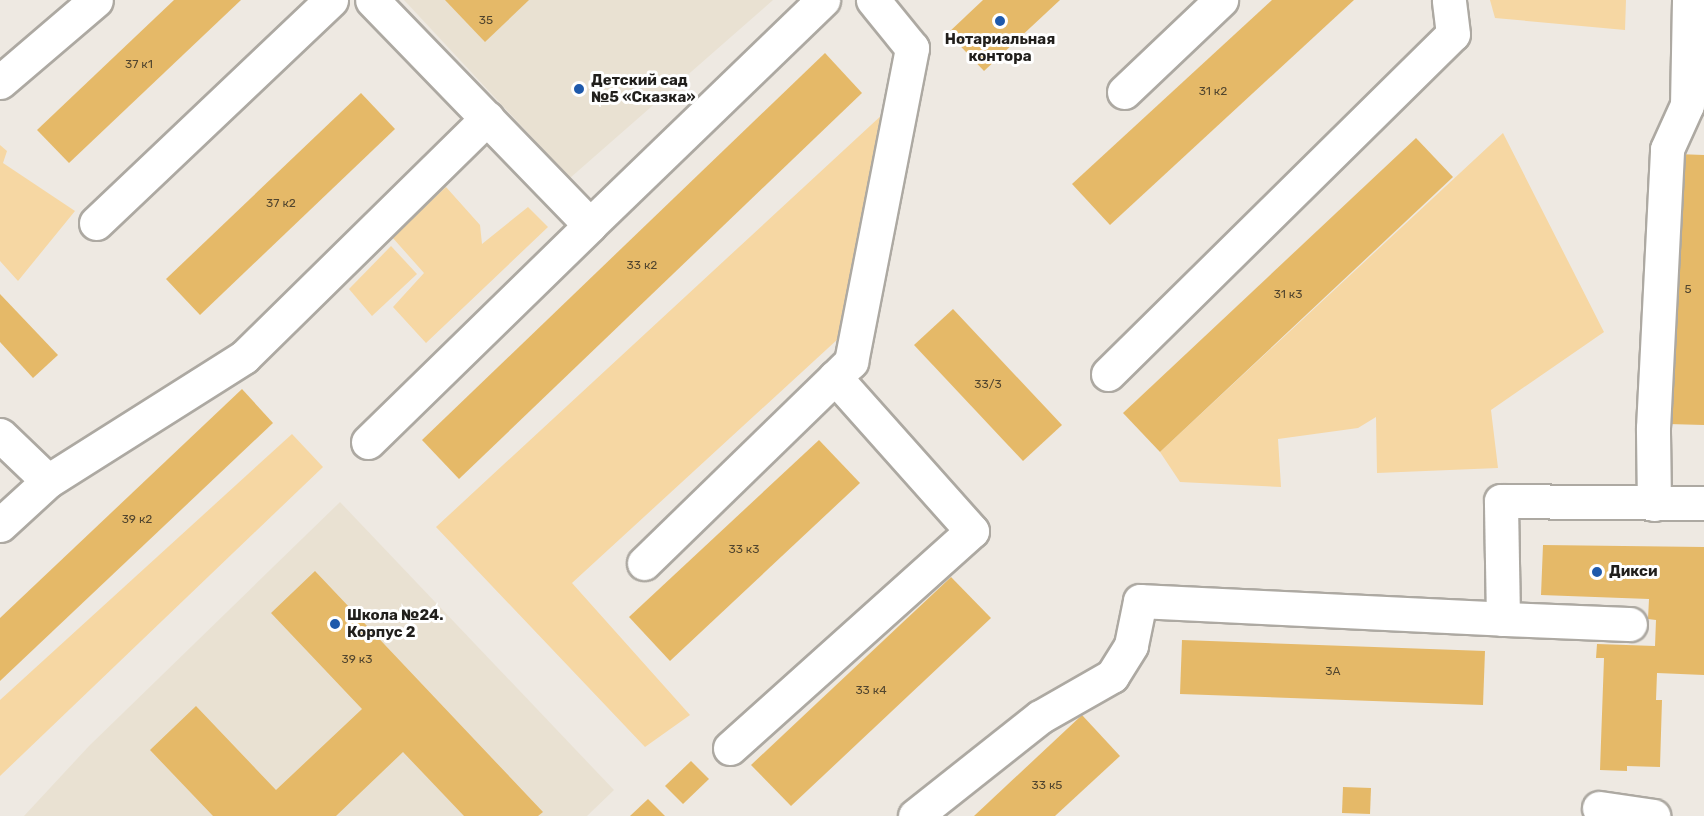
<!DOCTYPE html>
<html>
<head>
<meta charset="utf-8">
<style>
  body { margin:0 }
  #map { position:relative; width:1704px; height:816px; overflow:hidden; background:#eee9e2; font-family:Rubik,sans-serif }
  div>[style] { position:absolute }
  .built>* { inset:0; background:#e9e1d2 }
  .green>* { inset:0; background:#f6d7a3 }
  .building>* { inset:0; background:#e5b968 }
  .roads { filter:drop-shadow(2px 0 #ada9a2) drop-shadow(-2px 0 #ada9a2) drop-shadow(0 2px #ada9a2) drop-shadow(0 -2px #ada9a2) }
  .minor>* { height:33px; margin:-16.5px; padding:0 16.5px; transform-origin:16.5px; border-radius:16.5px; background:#fff }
  .dots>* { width:16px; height:16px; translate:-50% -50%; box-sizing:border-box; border:3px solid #fff; border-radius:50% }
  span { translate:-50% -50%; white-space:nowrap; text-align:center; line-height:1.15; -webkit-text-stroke:6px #fff; paint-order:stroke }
  .number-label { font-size:12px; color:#52462f }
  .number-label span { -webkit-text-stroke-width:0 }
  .poi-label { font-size:15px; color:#211f1c; font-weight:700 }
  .left { translate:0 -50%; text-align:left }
</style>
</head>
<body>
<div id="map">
  <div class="built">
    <i style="clip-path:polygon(404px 0,773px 0,570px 178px)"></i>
    <i style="clip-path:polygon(340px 502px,614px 790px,587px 816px,24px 816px,89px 746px)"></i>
  </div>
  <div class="green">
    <i style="clip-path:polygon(1490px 0,1626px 0,1625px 30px,1495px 18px)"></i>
    <i style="clip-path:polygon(884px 113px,839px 338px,572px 583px,690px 715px,645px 747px,436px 527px)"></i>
    <i style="clip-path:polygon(1503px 133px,1604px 332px,1491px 410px,1498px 468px,1377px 473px,1376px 417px,1358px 428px,1278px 439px,1281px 487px,1180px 482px,1160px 452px)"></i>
    <i style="clip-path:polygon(0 145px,7px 151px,3px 163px,75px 211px,18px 281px,0 261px)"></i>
    <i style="clip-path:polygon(446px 187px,480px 225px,482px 244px,528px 207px,548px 227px,426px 343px,393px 307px,424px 273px,392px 237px)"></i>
    <i style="clip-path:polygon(391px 246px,417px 274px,372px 316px,349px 289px)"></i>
    <i style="clip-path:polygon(292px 434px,323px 467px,0 776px,0 700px)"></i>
  </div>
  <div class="building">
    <i style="clip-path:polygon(174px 0,241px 0,69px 163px,37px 130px)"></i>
    <i style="clip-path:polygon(445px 0,529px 0,485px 42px)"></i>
    <i style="clip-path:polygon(983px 0,1060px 0,984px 71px,948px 33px)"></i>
    <i style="clip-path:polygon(1272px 0,1354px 0,1110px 225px,1072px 184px)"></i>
    <i style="clip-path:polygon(825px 53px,862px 93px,459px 479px,422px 440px)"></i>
    <i style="clip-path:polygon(361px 93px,395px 129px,200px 315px,166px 279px)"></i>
    <i style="clip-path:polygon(1416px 138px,1453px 177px,1160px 452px,1123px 413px)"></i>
    <i style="clip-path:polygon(1677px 154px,1704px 155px,1704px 425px,1668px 424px)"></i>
    <i style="clip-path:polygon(0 294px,58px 355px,33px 378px,0 342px)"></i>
    <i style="clip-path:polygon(953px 309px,1062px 425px,1023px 461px,914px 345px)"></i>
    <i style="clip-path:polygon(242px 389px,273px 423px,0 681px,0 618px)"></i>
    <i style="clip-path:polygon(819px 440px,860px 483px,670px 661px,629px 617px)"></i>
    <i style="clip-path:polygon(1543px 545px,1704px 547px,1704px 675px,1657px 673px,1656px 700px,1662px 700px,1660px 767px,1627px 766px,1627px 771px,1600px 770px,1604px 658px,1596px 658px,1597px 644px,1655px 646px,1656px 620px,1648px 619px,1649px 599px,1541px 595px)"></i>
    <i style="clip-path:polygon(315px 571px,543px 812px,538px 816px,464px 816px,403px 752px,336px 816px,213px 816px,150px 750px,196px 706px,276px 790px,362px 709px,271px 613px)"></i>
    <i style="clip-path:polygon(951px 577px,991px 618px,791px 806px,751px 765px)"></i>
    <i style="clip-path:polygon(1182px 640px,1485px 651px,1483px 705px,1180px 694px)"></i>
    <i style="clip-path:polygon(1082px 715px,1120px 756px,1055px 816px,974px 816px)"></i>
    <i style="clip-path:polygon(691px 761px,709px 779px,683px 804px,665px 786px)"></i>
    <i style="clip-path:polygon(1343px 787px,1371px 788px,1370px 814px,1342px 813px)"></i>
    <i style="clip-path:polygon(648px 799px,665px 816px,630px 816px)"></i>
  </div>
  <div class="roads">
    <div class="minor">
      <i style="left:0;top:82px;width:126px;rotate:-40.5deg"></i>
      <i style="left:1124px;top:92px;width:134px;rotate:-43.5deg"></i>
      <i style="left:96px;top:223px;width:324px;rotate:-43.5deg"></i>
      <i style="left:590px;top:225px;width:324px;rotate:-44deg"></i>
      <i style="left:1108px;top:374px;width:484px;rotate:-44.6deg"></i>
      <i style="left:1453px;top:34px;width:34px;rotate:-97deg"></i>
      <i style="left:0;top:435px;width:66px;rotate:43.8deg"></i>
      <i style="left:368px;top:442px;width:310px;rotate:-44.3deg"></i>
      <i style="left:590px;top:225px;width:313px;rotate:-134.1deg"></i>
      <i style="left:1654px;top:504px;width:76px;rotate:-90.8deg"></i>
      <i style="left:1653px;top:428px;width:279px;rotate:-87.1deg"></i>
      <i style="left:1667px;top:149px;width:48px;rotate:-65.6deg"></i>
      <i style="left:1687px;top:105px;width:105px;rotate:-88.9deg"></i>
      <i style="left:0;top:525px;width:65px;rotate:-42.5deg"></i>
      <i style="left:48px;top:481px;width:232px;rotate:-32.3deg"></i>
      <i style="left:244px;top:357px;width:341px;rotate:-44.5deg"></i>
      <i style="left:644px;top:563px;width:289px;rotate:-44.2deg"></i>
      <i style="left:851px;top:362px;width:320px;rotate:-79deg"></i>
      <i style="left:912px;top:48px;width:62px;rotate:-129.1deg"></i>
      <i style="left:1503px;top:619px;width:127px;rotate:2.3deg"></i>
      <i style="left:730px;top:748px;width:325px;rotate:-41.9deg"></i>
      <i style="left:972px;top:531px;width:206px;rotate:-131.7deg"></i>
      <i style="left:1599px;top:808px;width:55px;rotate:8.4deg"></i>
      <i style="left:915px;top:816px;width:159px;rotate:-38.4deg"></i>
      <i style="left:1040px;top:717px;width:83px;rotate:-29.7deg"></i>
      <i style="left:1112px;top:676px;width:36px;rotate:-58deg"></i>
      <i style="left:1131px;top:645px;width:45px;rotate:-78.4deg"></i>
      <i style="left:1140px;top:601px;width:363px;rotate:2.8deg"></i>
      <i style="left:1503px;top:619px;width:118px;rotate:-91deg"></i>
      <i style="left:1501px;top:501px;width:203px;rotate:0.6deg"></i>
    </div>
  </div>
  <div class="dots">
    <i style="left:1000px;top:21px;background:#1e59ab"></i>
    <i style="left:579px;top:89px;background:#1e59ab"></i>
    <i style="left:1597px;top:572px;background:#1e59ab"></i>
    <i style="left:335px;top:624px;background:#1e59ab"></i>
  </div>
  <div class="number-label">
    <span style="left:486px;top:21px">35</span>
    <span style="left:139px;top:65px">37 к1</span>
    <span style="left:1213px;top:92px">31 к2</span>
    <span style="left:281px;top:204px">37 к2</span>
    <span style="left:642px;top:266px">33 к2</span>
    <span style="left:1688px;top:290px">5</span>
    <span style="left:1288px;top:295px">31 к3</span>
    <span style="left:988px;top:385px">33/3</span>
    <span style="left:137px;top:520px">39 к2</span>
    <span style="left:744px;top:550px">33 к3</span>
    <span style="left:357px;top:660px">39 к3</span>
    <span style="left:1333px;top:672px">3А</span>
    <span style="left:871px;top:691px">33 к4</span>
    <span style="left:1047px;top:786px">33 к5</span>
  </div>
  <div class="poi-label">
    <span style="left:1000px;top:48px">Нотариальная<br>контора</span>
    <span class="left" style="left:591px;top:89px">Детский сад<br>№5 «Сказка»</span>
    <span class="left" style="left:1609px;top:572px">Дикси</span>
    <span class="left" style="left:347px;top:624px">Школа №24.<br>Корпус 2</span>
  </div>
</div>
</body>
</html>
